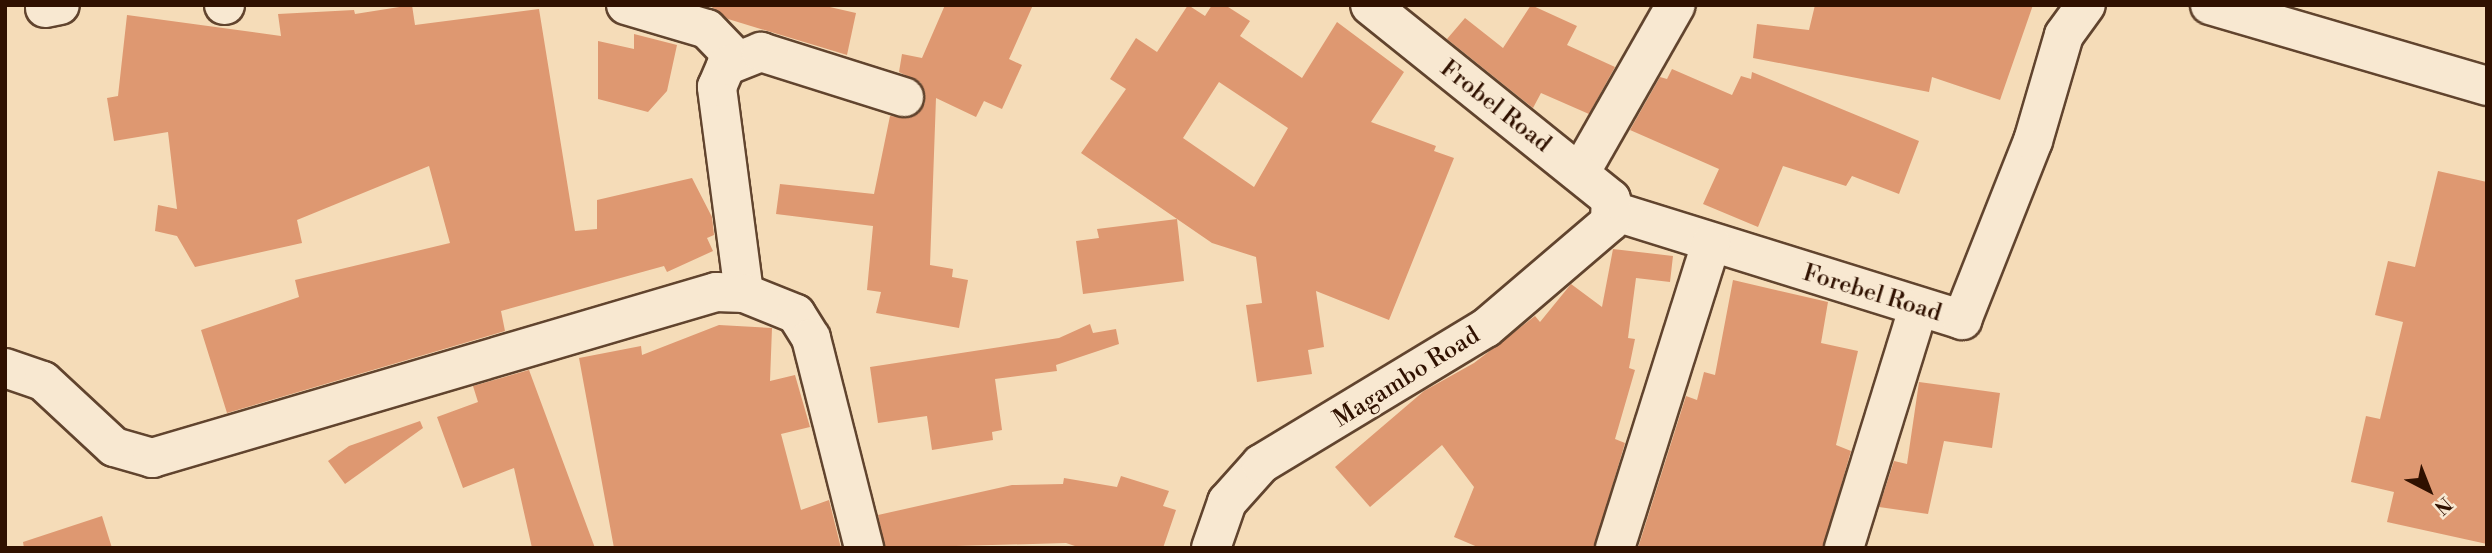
<!DOCTYPE html>
<html>
<head>
<meta charset="utf-8">
<style>
  body { margin:0 }
  #map { position:relative; width:2492px; height:553px; overflow:hidden; background:#f5dcb8; font-family:"Libre Bodoni",serif }
  div>[style] { position:absolute }
  .building>* { inset:0; background:#de9871 }
  .roads { filter:drop-shadow(2px 0 #61442e) drop-shadow(-2px 0 #61442e) drop-shadow(0 2px #61442e) drop-shadow(0 -2px #61442e) }
  .minor>* { height:38px; margin:-19px; padding:0 19px; transform-origin:19px; border-radius:19px; background:#f8e8d1 }
  span { translate:-50% -50%; white-space:nowrap; text-align:center; line-height:1.15; -webkit-text-stroke:5px #f8e8d1; paint-order:stroke }
  .street-label { font-size:24px; color:#301100 }
  .frame { position:absolute; inset:0; border:7px solid #301100; pointer-events:none }
  .north { position:absolute; left:2394px; top:455px; width:70px; height:70px; -webkit-text-stroke:5px #f8e8d1; paint-order:stroke; rotate:138deg; font-size:19px; font-weight:700; line-height:28px; text-align:center; color:#301100 }
  .north::after { content:''; display:block; margin:auto; width:24px; height:32px; background:#301100; clip-path:polygon(50% 0,100% 100%,50% 72%,0 100%) }
</style>
</head>
<body>
<div id="map">
  <div class="building">
    <i style="clip-path:polygon(412px 5px,415px 25px,539px 9px,575px 231px,597px 229px,597px 200px,692px 178px,712px 217px,714px 235px,707px 238px,713px 251px,667px 272px,664px 266px,501px 311px,505px 331px,227px 413px,201px 330px,299px 297px,295px 280px,450px 243px,429px 166px,297px 220px,302px 243px,195px 267px,177px 236px,155px 231px,158px 205px,177px 209px,168px 132px,114px 141px,107px 98px,118px 96px,127px 15px,281px 36px,278px 14px,354px 10px,355px 14px)"></i>
    <i style="clip-path:polygon(709px 5px,821px 5px,856px 13px,847px 55px,728px 19px)"></i>
    <i style="clip-path:polygon(945px 5px,1033px 5px,1009px 59px,1022px 65px,1002px 109px,984px 101px,976px 117px,936px 98px,930px 265px,953px 269px,952px 277px,968px 280px,959px 328px,876px 313px,881px 292px,867px 290px,873px 226px,776px 214px,780px 184px,874px 194px,890px 116px,909px 118px,925px 103px,921px 83px,899px 72px,902px 54px,922px 58px)"></i>
    <i style="clip-path:polygon(evenodd,1188px 5px,1205px 16px,1212px 5px,1225px 5px,1250px 21px,1240px 36px,1302px 78px,1337px 22px,1404px 72px,1371px 122px,1436px 146px,1434px 151px,1454px 158px,1389px 320px,1316px 291px,1324px 347px,1308px 350px,1312px 374px,1257px 382px,1246px 305px,1262px 303px,1256px 257px,1212px 243px,1081px 153px,1126px 89px,1110px 79px,1136px 38px,1157px 52px,1188px 5px,1219px 82px,1288px 128px,1254px 187px,1183px 138px,1219px 82px)"></i>
    <i style="clip-path:polygon(1531px 5px,1577px 26px,1567px 45px,1615px 67px,1589px 114px,1541px 93px,1533px 108px,1447px 39px,1465px 18px,1503px 48px)"></i>
    <i style="clip-path:polygon(1815px 5px,2033px 5px,2000px 100px,1932px 77px,1929px 92px,1753px 58px,1757px 24px,1809px 30px)"></i>
    <i style="clip-path:polygon(634px 34px,677px 45px,667px 91px,648px 112px,598px 99px,598px 41px,634px 49px)"></i>
    <i style="clip-path:polygon(1672px 69px,1732px 95px,1741px 76px,1751px 79px,1752px 72px,1919px 141px,1899px 194px,1852px 176px,1846px 186px,1783px 166px,1758px 227px,1703px 204px,1719px 169px,1630px 130px,1660px 77px,1667px 79px)"></i>
    <i style="clip-path:polygon(2438px 171px,2487px 182px,2487px 544px,2387px 522px,2394px 492px,2351px 482px,2366px 416px,2380px 419px,2403px 322px,2375px 315px,2388px 261px,2415px 267px)"></i>
    <i style="clip-path:polygon(1177px 219px,1184px 281px,1083px 294px,1076px 241px,1099px 238px,1097px 229px)"></i>
    <i style="clip-path:polygon(1613px 249px,1673px 256px,1670px 282px,1636px 278px,1628px 338px,1635px 339px,1629px 368px,1635px 370px,1615px 439px,1625px 443px,1594px 548px,1480px 548px,1454px 537px,1474px 487px,1442px 445px,1370px 507px,1335px 467px,1424px 391px,1474px 363px,1535px 316px,1540px 322px,1571px 284px,1602px 307px)"></i>
    <i style="clip-path:polygon(1733px 280px,1828px 302px,1821px 343px,1858px 351px,1836px 445px,1851px 451px,1823px 548px,1638px 548px,1686px 396px,1697px 400px,1704px 372px,1715px 375px)"></i>
    <i style="clip-path:polygon(1090px 324px,1093px 333px,1116px 329px,1119px 344px,1056px 365px,1057px 371px,995px 379px,1002px 430px,992px 432px,993px 440px,932px 450px,927px 416px,878px 423px,870px 367px,1059px 338px)"></i>
    <i style="clip-path:polygon(719px 325px,772px 328px,770px 381px,795px 375px,810px 427px,781px 434px,801px 510px,829px 500px,841px 548px,614px 548px,579px 358px,641px 346px,642px 355px)"></i>
    <i style="clip-path:polygon(529px 370px,595px 548px,532px 548px,514px 468px,463px 488px,437px 417px,478px 402px,473px 386px)"></i>
    <i style="clip-path:polygon(1919px 382px,2000px 393px,1992px 448px,1944px 441px,1928px 514px,1879px 507px,1894px 461px,1907px 464px)"></i>
    <i style="clip-path:polygon(420px 421px,423px 428px,345px 484px,328px 461px,349px 446px)"></i>
    <i style="clip-path:polygon(1121px 476px,1169px 491px,1163px 506px,1176px 510px,1163px 548px,1081px 548px,1066px 543px,885px 548px,878px 515px,1012px 485px,1063px 484px,1064px 478px,1117px 487px)"></i>
    <i style="clip-path:polygon(102px 516px,112px 548px,24px 548px,23px 542px)"></i>
  </div>
  <div class="roads">
    <div class="minor">
      <i style="left:224px;top:5px;width:1px"></i>
      <i style="left:626px;top:5px;width:84px;rotate:16.5deg"></i>
      <i style="left:707px;top:29px;width:42px;rotate:46deg"></i>
      <i style="left:2210px;top:5px;width:289px;rotate:16.3deg"></i>
      <i style="left:45px;top:8px;width:15px;rotate:-11deg"></i>
      <i style="left:1580px;top:173px;width:193px;rotate:-60.3deg"></i>
      <i style="left:1613px;top:211px;width:366px;rotate:17.3deg"></i>
      <i style="left:1962px;top:320px;width:193px;rotate:-68.4deg"></i>
      <i style="left:2033px;top:141px;width:110px;rotate:-73.7deg"></i>
      <i style="left:2064px;top:35px;width:37px;rotate:-54deg"></i>
      <i style="left:744px;top:293px;width:208px;rotate:-97.5deg"></i>
      <i style="left:717px;top:87px;width:23px;rotate:-67deg"></i>
      <i style="left:726px;top:66px;width:38px;rotate:-22deg"></i>
      <i style="left:761px;top:52px;width:150px;rotate:17.5deg"></i>
      <i style="left:5px;top:368px;width:40px;rotate:18.9deg"></i>
      <i style="left:43px;top:381px;width:97px;rotate:42.9deg"></i>
      <i style="left:114px;top:447px;width:40px;rotate:16deg"></i>
      <i style="left:152px;top:458px;width:588px;rotate:-16.4deg"></i>
      <i style="left:716px;top:292px;width:28px;rotate:2deg"></i>
      <i style="left:744px;top:293px;width:56px;rotate:22deg"></i>
      <i style="left:796px;top:314px;width:28px;rotate:58deg"></i>
      <i style="left:811px;top:338px;width:217px;rotate:75.8deg"></i>
      <i style="left:1211px;top:548px;width:49px;rotate:-70.8deg"></i>
      <i style="left:1227px;top:502px;width:51px;rotate:-48.2deg"></i>
      <i style="left:1261px;top:464px;width:263px;rotate:-31.2deg"></i>
      <i style="left:1486px;top:328px;width:163px;rotate:-40.5deg"></i>
      <i style="left:1610px;top:222px;width:23px;rotate:-88deg"></i>
      <i style="left:1611px;top:199px;width:309px;rotate:-141.2deg"></i>
      <i style="left:1615px;top:548px;width:319px;rotate:-72.5deg"></i>
      <i style="left:1844px;top:548px;width:250px;rotate:-72.8deg"></i>
    </div>
  </div>
  <div class="street-label">
    <span style="left:1495px;top:107px;rotate:38deg">Frobel Road</span>
    <span style="left:1872px;top:294px;rotate:17deg">Forebel Road</span>
    <span style="left:1407px;top:378px;rotate:-32deg">Magambo Road</span>
  </div>
  <div class="frame"></div>
  <div class="north">N</div>
</div>
</body>
</html>
